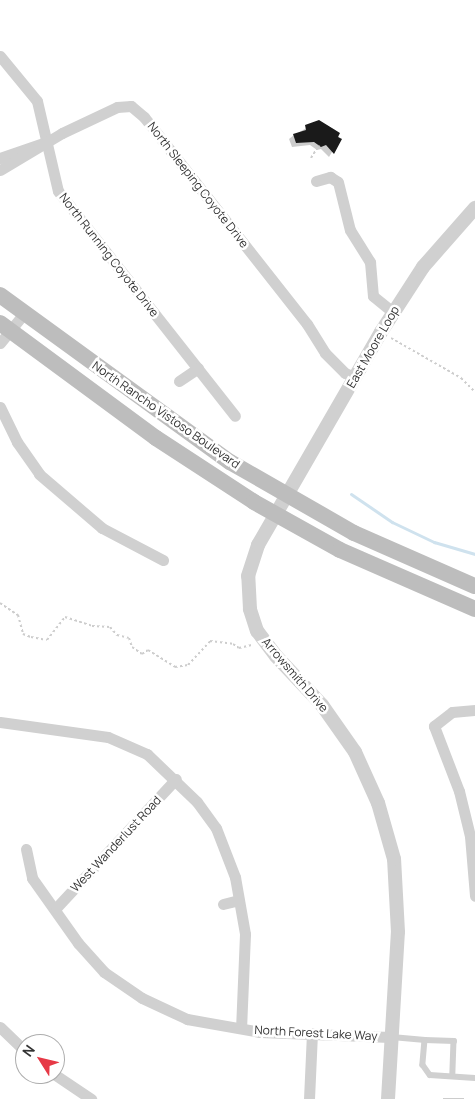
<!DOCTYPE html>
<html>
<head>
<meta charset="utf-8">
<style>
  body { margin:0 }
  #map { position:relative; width:475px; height:1099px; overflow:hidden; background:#fff; font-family:Manrope,sans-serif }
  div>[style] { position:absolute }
  .shadow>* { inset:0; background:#0003 }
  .stream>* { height:3px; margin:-1.5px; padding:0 1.5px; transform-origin:1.5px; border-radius:1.5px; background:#cfe2ee }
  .building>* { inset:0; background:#1a1a1a }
  .path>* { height:2px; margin-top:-1px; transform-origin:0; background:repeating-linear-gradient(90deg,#cdcdcd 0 2.5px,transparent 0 5px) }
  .service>* { height:5.5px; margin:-2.75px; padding:0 2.75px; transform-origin:2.75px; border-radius:2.75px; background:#d0d0d0 }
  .minor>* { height:11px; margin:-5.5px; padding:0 5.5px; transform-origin:5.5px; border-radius:5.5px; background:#d0d0d0 }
  .tertiary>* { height:14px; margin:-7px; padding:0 7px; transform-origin:7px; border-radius:7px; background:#d0d0d0 }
  .secondary>* { height:16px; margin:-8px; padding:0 8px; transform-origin:8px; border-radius:8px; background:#bdbdbd }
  span { translate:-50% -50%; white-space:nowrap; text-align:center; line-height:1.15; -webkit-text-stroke:5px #fff; paint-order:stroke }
  .street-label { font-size:12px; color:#333 }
  .north { position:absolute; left:15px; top:1034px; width:50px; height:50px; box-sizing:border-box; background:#fff; border:1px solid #adadad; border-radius:50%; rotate:306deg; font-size:14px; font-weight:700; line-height:20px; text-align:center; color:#333 }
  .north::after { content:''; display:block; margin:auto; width:18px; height:22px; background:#e63946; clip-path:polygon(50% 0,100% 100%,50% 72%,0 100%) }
</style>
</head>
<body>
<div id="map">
  <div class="shadow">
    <i style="clip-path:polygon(319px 121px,335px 130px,340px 139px,329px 157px,321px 149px,317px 150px,310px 145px,292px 147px,289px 139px,294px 135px)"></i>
    <i style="clip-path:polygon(443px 1098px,464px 1098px,464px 1099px,443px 1099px)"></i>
  </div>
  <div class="stream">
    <i style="left:351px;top:494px;width:50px;rotate:34.3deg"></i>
    <i style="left:392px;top:522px;width:47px;rotate:25.5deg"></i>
    <i style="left:434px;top:542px;width:43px;rotate:16.3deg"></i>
  </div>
  <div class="building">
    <i style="clip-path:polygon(319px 120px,340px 133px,338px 137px,342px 139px,334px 154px,326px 145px,321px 147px,314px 142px,296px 143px,293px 134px,306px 130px,305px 125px)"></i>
  </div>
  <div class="path">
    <i style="left:311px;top:158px;width:15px;rotate:-58deg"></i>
    <i style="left:391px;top:338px;width:81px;rotate:29.7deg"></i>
    <i style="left:461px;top:378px;width:20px;rotate:45deg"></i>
    <i style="left:0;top:603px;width:22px;rotate:34deg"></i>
    <i style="left:18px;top:615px;width:20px;rotate:75deg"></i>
    <i style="left:23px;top:634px;width:9px;rotate:21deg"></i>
    <i style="left:31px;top:637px;width:16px;rotate:11deg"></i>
    <i style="left:47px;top:640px;width:29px;rotate:-52deg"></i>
    <i style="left:65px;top:617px;width:28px;rotate:18deg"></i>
    <i style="left:92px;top:626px;width:18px;rotate:3deg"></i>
    <i style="left:110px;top:627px;width:11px;rotate:49deg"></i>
    <i style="left:117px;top:635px;width:12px;rotate:14deg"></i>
    <i style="left:129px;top:638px;width:9px;rotate:72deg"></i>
    <i style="left:132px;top:647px;width:12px;rotate:35deg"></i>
    <i style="left:142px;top:654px;width:7px;rotate:-34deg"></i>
    <i style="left:148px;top:650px;width:32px;rotate:32deg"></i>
    <i style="left:175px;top:667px;width:13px;rotate:-9deg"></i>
    <i style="left:188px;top:665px;width:33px;rotate:-47deg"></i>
    <i style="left:210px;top:641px;width:23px;rotate:7deg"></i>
    <i style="left:233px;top:644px;width:7px;rotate:34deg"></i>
    <i style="left:239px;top:648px;width:13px;rotate:-13deg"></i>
  </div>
  <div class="service">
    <i style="left:392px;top:1037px;width:33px;rotate:5deg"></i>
    <i style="left:425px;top:1040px;width:25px;rotate:95deg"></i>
    <i style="left:423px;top:1065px;width:12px;rotate:55deg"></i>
    <i style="left:430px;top:1075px;width:45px;rotate:3.8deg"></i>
    <i style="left:425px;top:1040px;width:29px;rotate:2deg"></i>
    <i style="left:454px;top:1041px;width:35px;rotate:92deg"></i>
  </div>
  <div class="minor">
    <i style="left:0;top:56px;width:58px;rotate:50.6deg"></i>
    <i style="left:37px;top:101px;width:92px;rotate:76.9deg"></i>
    <i style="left:58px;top:191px;width:286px;rotate:51.8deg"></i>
    <i style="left:0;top:158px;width:46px;rotate:-19.2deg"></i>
    <i style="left:0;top:170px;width:72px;rotate:-30.8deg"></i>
    <i style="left:62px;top:133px;width:61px;rotate:-25.3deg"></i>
    <i style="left:117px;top:107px;width:14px;rotate:-4deg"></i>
    <i style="left:131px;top:106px;width:17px;rotate:40deg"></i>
    <i style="left:144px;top:117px;width:263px;rotate:51.8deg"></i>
    <i style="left:307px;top:324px;width:34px;rotate:58deg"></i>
    <i style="left:325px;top:353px;width:28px;rotate:45deg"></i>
    <i style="left:345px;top:373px;width:11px;rotate:22deg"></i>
    <i style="left:316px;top:181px;width:15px;rotate:-16deg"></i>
    <i style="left:330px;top:177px;width:9px;rotate:32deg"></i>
    <i style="left:338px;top:182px;width:49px;rotate:76deg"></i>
    <i style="left:350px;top:230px;width:38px;rotate:58deg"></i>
    <i style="left:370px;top:262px;width:34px;rotate:85deg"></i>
    <i style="left:373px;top:296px;width:26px;rotate:39deg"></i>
    <i style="left:0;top:343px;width:38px;rotate:-51deg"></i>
    <i style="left:179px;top:381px;width:23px;rotate:-34deg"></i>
    <i style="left:0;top:407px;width:39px;rotate:64deg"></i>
    <i style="left:17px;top:442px;width:39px;rotate:55deg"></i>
    <i style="left:39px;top:474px;width:83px;rotate:40.6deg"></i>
    <i style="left:102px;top:528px;width:69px;rotate:27.7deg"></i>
    <i style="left:475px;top:710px;width:23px;rotate:175deg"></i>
    <i style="left:452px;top:712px;width:23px;rotate:142deg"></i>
    <i style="left:434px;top:726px;width:70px;rotate:69deg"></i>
    <i style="left:459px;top:791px;width:46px;rotate:76.3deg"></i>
    <i style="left:470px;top:836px;width:60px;rotate:85.2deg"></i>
    <i style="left:0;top:722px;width:109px;rotate:7.9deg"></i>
    <i style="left:108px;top:737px;width:43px;rotate:23.6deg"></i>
    <i style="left:147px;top:754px;width:69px;rotate:43.8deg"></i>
    <i style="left:197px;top:802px;width:32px;rotate:54deg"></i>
    <i style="left:216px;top:828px;width:53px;rotate:68.8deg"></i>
    <i style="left:235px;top:877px;width:58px;rotate:80deg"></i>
    <i style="left:245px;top:934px;width:94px;rotate:92.4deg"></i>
    <i style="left:26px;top:849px;width:30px;rotate:78deg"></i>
    <i style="left:32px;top:878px;width:80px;rotate:54.7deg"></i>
    <i style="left:78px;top:943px;width:39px;rotate:48deg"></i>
    <i style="left:104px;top:972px;width:46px;rotate:34.4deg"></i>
    <i style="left:142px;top:998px;width:50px;rotate:25deg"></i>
    <i style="left:187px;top:1019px;width:74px;rotate:10.1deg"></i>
    <i style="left:260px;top:1032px;width:130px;rotate:2.2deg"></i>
    <i style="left:223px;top:904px;width:16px;rotate:-14deg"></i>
    <i style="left:56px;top:908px;width:176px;rotate:-47.1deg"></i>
    <i style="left:0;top:1027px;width:35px;rotate:44deg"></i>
    <i style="left:54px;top:1074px;width:45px;rotate:34deg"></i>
    <i style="left:309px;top:1099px;width:66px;rotate:-87.4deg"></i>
  </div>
  <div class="tertiary">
    <i style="left:388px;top:1099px;width:167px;rotate:-86.6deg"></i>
    <i style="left:398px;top:932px;width:73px;rotate:-93.1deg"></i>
    <i style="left:394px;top:859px;width:58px;rotate:-105.9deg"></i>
    <i style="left:378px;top:803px;width:56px;rotate:-114.3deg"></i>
    <i style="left:355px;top:752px;width:57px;rotate:-125.1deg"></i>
    <i style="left:322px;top:705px;width:67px;rotate:-133.2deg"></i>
    <i style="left:276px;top:656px;width:31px;rotate:-127deg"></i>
    <i style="left:257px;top:631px;width:23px;rotate:-108deg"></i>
    <i style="left:250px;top:609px;width:33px;rotate:-93deg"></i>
    <i style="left:248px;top:576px;width:33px;rotate:-72deg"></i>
    <i style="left:258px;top:545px;width:246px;rotate:-60deg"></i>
    <i style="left:381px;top:332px;width:77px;rotate:-57.1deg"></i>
    <i style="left:423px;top:267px;width:79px;rotate:-48.6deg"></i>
  </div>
  <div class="secondary">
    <i style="left:0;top:295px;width:284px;rotate:36deg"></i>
    <i style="left:230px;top:462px;width:143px;rotate:29.8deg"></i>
    <i style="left:354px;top:533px;width:132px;rotate:23.7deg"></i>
    <i style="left:0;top:323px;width:194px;rotate:36.4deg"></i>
    <i style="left:156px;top:438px;width:117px;rotate:33.1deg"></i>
    <i style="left:254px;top:502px;width:98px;rotate:29.2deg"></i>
    <i style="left:340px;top:550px;width:147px;rotate:23.6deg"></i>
  </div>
  <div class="street-label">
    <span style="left:198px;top:185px;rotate:52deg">North Sleeping Coyote Drive</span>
    <span style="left:109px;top:255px;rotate:52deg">North Running Coyote Drive</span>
    <span style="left:373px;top:347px;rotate:-60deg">East Moore Loop</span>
    <span style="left:166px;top:415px;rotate:35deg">North Rancho Vistoso Boulevard</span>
    <span style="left:295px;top:675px;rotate:49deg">Arrowsmith Drive</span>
    <span style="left:116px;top:844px;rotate:-47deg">West Wanderlust Road</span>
    <span style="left:316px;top:1033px;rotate:3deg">North Forest Lake Way</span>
  </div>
  <div class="north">N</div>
</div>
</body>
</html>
